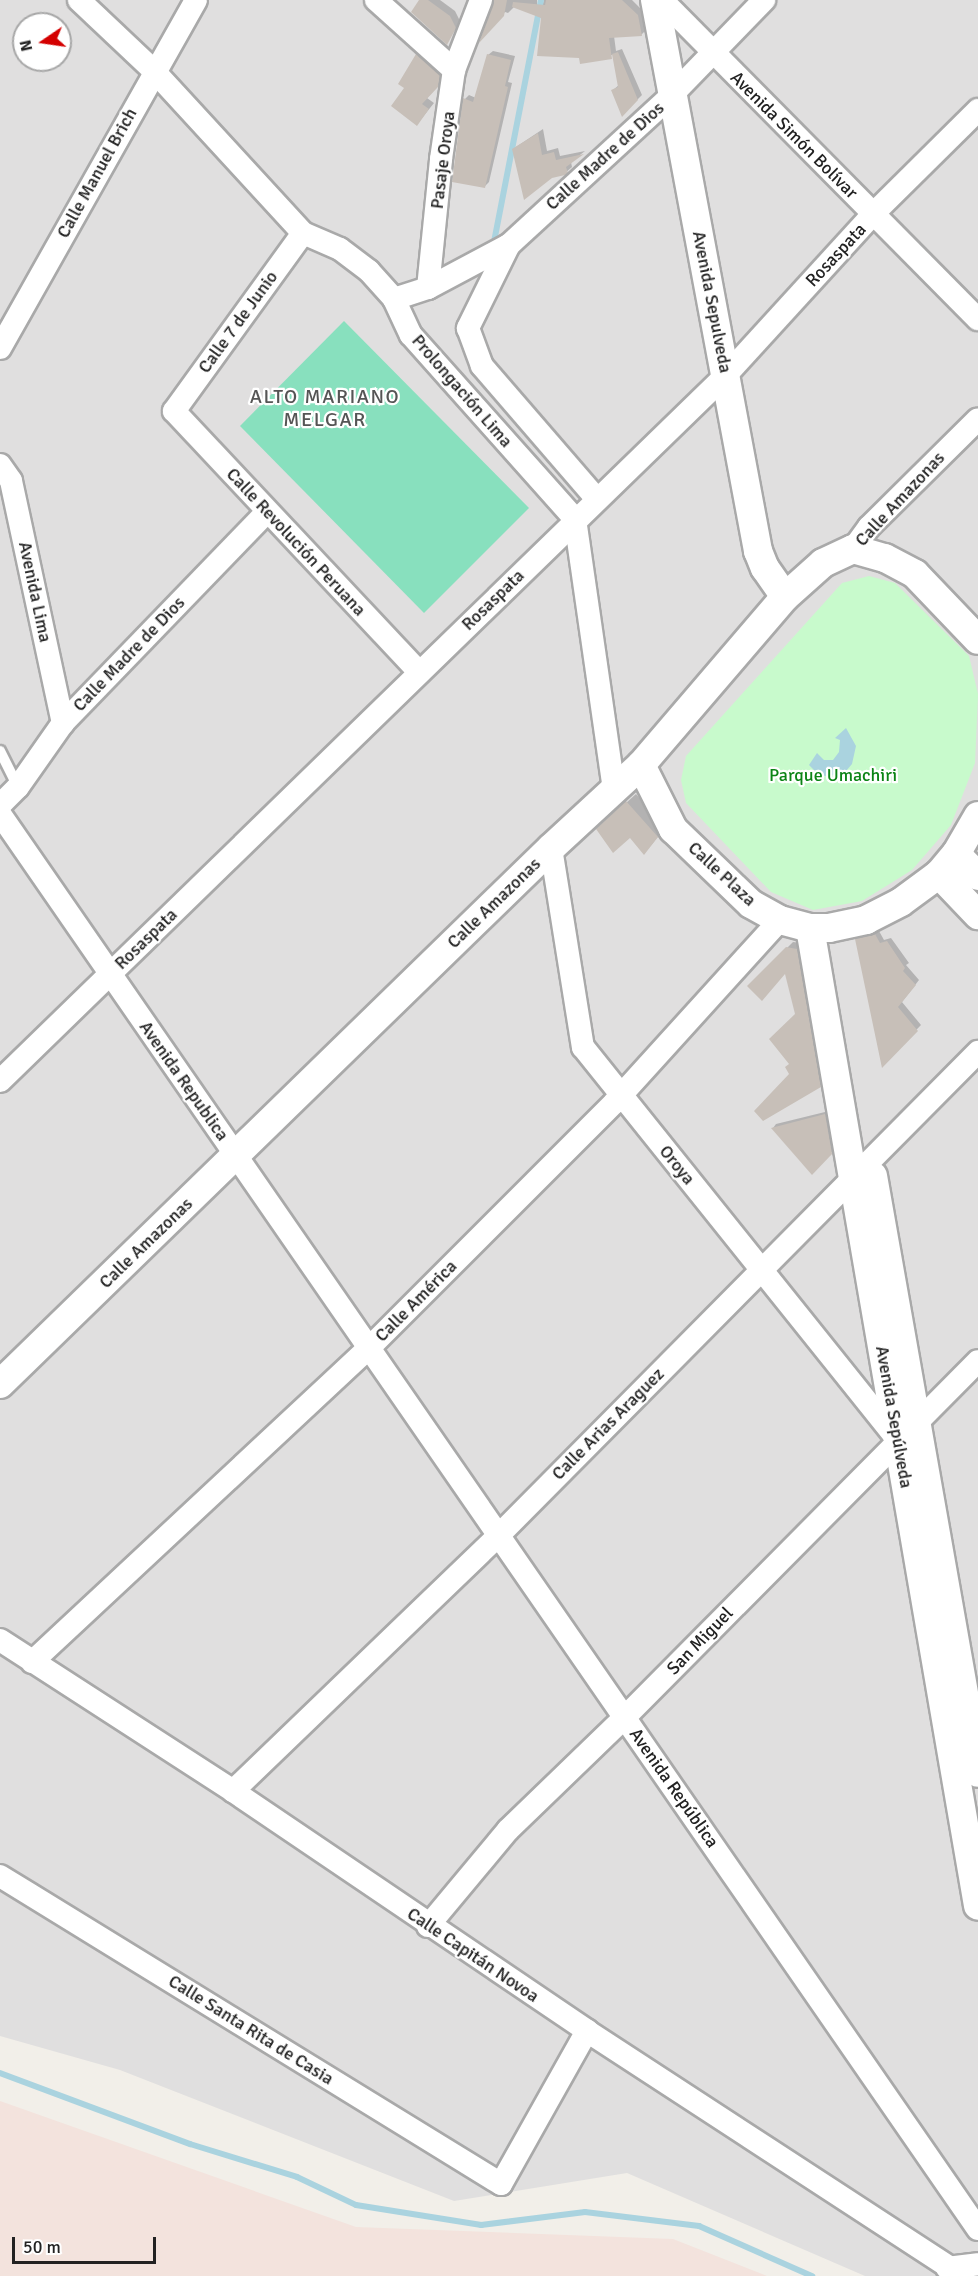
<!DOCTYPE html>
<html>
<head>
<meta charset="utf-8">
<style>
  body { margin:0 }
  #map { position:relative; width:978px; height:2276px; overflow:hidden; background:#f2efe9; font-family:Signika,sans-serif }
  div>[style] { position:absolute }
  .residential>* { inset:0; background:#e0dfdf }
  .military>* { inset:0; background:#f3e3dd }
  .park>* { inset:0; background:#c8facc }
  .pitch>* { inset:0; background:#88e0be }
  .water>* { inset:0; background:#aad3df }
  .shadow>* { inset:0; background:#0003 }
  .stream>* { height:6px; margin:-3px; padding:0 3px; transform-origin:3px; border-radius:3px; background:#aad3df }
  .building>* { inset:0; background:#c7bfb8 }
  .roads { filter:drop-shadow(2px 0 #a9a9a9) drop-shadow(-2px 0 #a9a9a9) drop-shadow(0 2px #a9a9a9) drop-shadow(0 -2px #a9a9a9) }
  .service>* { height:10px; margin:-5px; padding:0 5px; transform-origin:5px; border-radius:5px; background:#fff }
  .minor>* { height:22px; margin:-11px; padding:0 11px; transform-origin:11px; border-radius:11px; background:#fff }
  .tertiary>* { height:28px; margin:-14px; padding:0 14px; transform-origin:14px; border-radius:14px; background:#fff }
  span { translate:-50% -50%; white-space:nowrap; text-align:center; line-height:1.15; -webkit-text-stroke:4.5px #fff; paint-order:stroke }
  .street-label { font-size:18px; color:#222 }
  .park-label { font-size:18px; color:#0c8416 }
  .neighbourhood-label { font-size:20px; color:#555; letter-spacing:1.5px }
  .north { position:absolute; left:12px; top:12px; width:60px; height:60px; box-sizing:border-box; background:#fff; border:2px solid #a7a7a7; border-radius:50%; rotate:257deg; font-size:16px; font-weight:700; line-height:24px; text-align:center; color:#222 }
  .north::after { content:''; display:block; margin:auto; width:21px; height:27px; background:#d40000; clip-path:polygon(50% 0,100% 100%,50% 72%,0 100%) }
  .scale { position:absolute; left:12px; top:2237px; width:144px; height:27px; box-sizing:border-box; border:3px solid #222; border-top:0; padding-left:8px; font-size:18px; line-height:21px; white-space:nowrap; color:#222; -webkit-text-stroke:4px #fff; paint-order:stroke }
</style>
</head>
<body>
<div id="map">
  <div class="residential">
    <i style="clip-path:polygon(evenodd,0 0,978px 0,978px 2276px,865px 2276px,627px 2173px,454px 2201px,120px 2070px,0 2036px,0 0,24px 24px,60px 24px,60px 60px,24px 60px,24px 24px)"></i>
  </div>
  <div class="military">
    <i style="clip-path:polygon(0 2101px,356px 2227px,673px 2239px,767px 2276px,0 2276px)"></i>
  </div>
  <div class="park">
    <i style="clip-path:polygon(869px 576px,895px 583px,969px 656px,978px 694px,975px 763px,951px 825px,912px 870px,862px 901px,813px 910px,771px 892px,686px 803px,681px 780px,686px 756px,842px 583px)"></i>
  </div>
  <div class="pitch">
    <i style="clip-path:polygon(344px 321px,529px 508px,424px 613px,240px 426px)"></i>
  </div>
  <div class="water">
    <i style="clip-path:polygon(846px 728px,856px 746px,852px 764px,846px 771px,835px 775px,824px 776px,816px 772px,809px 765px,817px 753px,824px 760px,833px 760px,839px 752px,840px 740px,835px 738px)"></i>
  </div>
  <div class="shadow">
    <i style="clip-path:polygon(421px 0,440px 0,455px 11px,460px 21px,447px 43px)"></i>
    <i style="clip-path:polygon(495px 0,537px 0,537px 8px,514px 7px,508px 13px,505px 12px,483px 37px)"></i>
    <i style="clip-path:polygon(544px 0,632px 0,642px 10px,646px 30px,641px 35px,614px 36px,616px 51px,622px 49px,642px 95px,623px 114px,613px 90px,619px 85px,613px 55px,580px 56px,539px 16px)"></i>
    <i style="clip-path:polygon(422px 50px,444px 69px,443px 80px,427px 98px,434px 103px,422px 118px,406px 88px,400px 84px)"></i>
    <i style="clip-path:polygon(493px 51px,515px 56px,508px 82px,512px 83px,489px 182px,484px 187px,465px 99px,469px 95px,476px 98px,488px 55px)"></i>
    <i style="clip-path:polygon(543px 129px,547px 151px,558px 148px,560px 156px,585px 151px,571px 162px,572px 167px,564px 174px,513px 149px)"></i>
    <i style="clip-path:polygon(636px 794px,665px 828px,652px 844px,631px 836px,606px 821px)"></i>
    <i style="clip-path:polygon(879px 931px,884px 940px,891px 938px,909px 963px,906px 965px,919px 980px,902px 1002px,921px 1025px,882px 1065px,857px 940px,861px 935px)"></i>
    <i style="clip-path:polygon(793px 942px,802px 943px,826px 1079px,820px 1085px,791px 1074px,796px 1015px,786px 971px,749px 986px)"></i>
    <i style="clip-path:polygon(829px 1111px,835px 1149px,812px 1172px,773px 1128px,776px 1124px)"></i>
  </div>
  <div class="stream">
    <i style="left:493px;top:247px;width:252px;rotate:-79deg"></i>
    <i style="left:0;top:2073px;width:203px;rotate:20.5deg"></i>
    <i style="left:190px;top:2144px;width:112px;rotate:17.1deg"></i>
    <i style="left:297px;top:2177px;width:65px;rotate:25.4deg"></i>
    <i style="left:356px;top:2205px;width:127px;rotate:9.1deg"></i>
    <i style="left:481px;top:2225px;width:105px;rotate:-7.1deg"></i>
    <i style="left:585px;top:2212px;width:115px;rotate:7deg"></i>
    <i style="left:699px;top:2226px;width:124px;rotate:23.9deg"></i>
  </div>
  <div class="building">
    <i style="clip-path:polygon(419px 0,428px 0,450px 16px,456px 28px,447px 45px,411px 12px)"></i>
    <i style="clip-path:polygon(494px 0,507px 0,504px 16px,479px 43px)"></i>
    <i style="clip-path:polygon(546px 0,622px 0,638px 15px,642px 36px,609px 38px,612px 59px,580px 64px,579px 58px,537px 56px,541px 18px,512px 7px,513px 2px,545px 5px)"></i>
    <i style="clip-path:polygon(618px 52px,638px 100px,622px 117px,611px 90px,618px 87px,612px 54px)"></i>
    <i style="clip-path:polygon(416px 54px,440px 75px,438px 87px,422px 104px,429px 109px,417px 126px,391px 106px,404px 88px,398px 84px)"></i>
    <i style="clip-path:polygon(487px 54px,511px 60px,505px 86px,508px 87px,485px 188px,452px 182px,463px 98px,473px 102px)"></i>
    <i style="clip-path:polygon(538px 133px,542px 155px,554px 152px,556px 160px,584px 154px,566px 167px,568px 173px,565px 175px,552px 178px,524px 200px,512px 149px)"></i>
    <i style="clip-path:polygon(626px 801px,658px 837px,644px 855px,630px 838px,613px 853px,596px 829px)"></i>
    <i style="clip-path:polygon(875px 934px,880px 943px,887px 941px,905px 968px,903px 971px,916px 985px,898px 1007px,918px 1031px,882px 1068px,855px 939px)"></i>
    <i style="clip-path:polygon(786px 947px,797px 949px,821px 1087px,763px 1121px,754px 1111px,789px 1074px,785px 1067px,789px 1064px,769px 1039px,795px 1014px,785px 974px,762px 1001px,747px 986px)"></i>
    <i style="clip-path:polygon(825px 1114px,832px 1154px,812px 1175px,771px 1128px)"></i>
  </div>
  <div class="roads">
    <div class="service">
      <i style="left:0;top:751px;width:40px;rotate:63.4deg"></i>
    </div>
    <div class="minor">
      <i style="left:79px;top:0;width:103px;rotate:43.4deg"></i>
      <i style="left:154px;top:71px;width:220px;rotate:47.4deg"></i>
      <i style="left:303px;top:233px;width:40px;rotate:23.4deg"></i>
      <i style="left:340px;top:249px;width:36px;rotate:37deg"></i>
      <i style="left:369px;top:271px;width:38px;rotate:48deg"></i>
      <i style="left:394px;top:299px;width:40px;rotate:65deg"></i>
      <i style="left:411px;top:335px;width:246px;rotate:48.3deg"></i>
      <i style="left:575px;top:519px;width:274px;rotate:81.8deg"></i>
      <i style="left:376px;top:0;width:105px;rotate:41.9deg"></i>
      <i style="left:662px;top:0;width:449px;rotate:45.3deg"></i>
      <i style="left:303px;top:233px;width:220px;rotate:125.9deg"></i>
      <i style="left:174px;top:411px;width:358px;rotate:46.8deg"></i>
      <i style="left:509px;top:245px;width:93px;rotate:116.3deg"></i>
      <i style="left:468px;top:328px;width:40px;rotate:69.8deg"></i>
      <i style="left:482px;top:366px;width:176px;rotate:49.2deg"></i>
      <i style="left:428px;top:288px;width:92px;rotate:-28deg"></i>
      <i style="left:509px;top:245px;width:220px;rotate:-42.6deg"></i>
      <i style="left:671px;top:96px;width:134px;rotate:-45.9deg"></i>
      <i style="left:394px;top:299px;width:36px;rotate:-18deg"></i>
      <i style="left:428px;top:288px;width:130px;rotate:-84.2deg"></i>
      <i style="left:441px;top:159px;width:90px;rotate:-81.7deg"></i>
      <i style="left:454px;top:70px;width:75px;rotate:-68.9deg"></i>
      <i style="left:0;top:348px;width:399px;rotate:-60.6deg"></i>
      <i style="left:0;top:465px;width:19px;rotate:55deg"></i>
      <i style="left:11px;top:481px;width:248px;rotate:77.9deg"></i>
      <i style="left:853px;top:549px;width:27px;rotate:-54deg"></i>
      <i style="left:869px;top:527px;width:153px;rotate:-44.7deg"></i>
      <i style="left:0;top:805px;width:25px;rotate:-45deg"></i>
      <i style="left:18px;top:787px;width:78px;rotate:-54.9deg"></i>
      <i style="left:63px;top:723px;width:293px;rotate:-46deg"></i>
      <i style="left:0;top:814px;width:1720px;rotate:55.35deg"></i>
      <i style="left:551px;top:848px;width:202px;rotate:80.9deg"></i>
      <i style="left:583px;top:1047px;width:504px;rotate:51.29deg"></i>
      <i style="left:0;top:1081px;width:1014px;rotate:-44.2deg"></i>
      <i style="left:727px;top:374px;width:217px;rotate:-47.6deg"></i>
      <i style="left:873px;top:214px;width:148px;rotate:-44.7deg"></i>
      <i style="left:0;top:1640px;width:278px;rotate:32.9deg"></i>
      <i style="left:233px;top:1791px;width:428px;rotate:34.1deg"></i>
      <i style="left:587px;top:2031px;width:449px;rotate:33.1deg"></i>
      <i style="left:32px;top:1662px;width:462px;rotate:-43deg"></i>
      <i style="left:370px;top:1347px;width:345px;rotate:-45deg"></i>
      <i style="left:614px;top:1103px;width:247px;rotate:-47.8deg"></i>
      <i style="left:233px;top:1791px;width:368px;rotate:-43.9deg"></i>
      <i style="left:498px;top:1536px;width:682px;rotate:-45.24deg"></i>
      <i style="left:0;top:1876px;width:588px;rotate:31.58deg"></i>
      <i style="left:501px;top:2184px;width:176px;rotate:-60.7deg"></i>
      <i style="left:428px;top:1926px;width:125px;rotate:-50.2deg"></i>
      <i style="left:508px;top:1830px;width:163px;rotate:-44deg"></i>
      <i style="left:625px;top:1717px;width:501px;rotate:-45.24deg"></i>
      <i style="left:947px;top:2268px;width:31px;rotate:-7deg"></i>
    </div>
    <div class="tertiary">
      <i style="left:655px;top:0;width:561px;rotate:79.41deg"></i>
      <i style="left:758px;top:551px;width:18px;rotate:68deg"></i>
      <i style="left:765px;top:568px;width:35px;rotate:55deg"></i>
      <i style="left:641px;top:765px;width:72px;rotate:63.4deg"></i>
      <i style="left:673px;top:829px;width:108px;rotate:43.9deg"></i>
      <i style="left:751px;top:904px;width:33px;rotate:29deg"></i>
      <i style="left:780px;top:920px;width:31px;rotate:15deg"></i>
      <i style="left:810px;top:928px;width:19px"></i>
      <i style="left:829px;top:928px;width:38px;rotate:-12deg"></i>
      <i style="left:866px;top:920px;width:39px;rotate:-27deg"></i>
      <i style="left:901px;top:902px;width:47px;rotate:-36.4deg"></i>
      <i style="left:939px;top:874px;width:26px;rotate:-50deg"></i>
      <i style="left:956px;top:854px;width:44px;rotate:-59.9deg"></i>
      <i style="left:956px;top:854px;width:31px;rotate:45deg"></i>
      <i style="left:939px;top:874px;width:57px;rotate:46.4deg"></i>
      <i style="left:810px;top:928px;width:992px;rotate:80.25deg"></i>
      <i style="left:873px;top:1176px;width:606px;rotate:80.02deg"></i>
      <i style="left:0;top:1384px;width:769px;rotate:-44.21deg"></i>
      <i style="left:551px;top:848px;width:122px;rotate:-42.7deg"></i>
      <i style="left:641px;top:765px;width:221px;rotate:-49.4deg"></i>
      <i style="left:785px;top:597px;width:51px;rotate:-41.8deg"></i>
      <i style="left:823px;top:563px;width:33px;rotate:-25deg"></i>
      <i style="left:853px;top:549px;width:33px;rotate:16deg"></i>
      <i style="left:885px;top:558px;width:34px;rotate:28deg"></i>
      <i style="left:915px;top:574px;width:91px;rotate:46.3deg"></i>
    </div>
  </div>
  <div class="street-label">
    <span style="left:794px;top:135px;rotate:45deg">Avenida Simón Bolívar</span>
    <span style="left:605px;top:156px;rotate:-42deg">Calle Madre de Dios</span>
    <span style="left:443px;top:160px;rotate:-83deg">Pasaje Oroya</span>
    <span style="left:97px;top:173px;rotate:-61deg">Calle Manuel Brich</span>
    <span style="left:836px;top:255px;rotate:-47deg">Rosaspata</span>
    <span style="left:712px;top:302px;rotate:79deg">Avenida Sepulveda</span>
    <span style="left:238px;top:322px;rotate:-54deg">Calle 7 de Junio</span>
    <span style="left:462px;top:391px;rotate:49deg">Prolongación Lima</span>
    <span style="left:900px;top:499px;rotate:-47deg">Calle Amazonas</span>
    <span style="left:296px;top:542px;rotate:47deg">Calle Revolución Peruana</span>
    <span style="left:35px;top:592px;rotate:78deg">Avenida Lima</span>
    <span style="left:493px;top:600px;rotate:-44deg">Rosaspata</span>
    <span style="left:129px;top:654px;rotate:-46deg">Calle Madre de Dios</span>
    <span style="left:722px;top:874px;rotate:43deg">Calle Plaza</span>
    <span style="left:494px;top:903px;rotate:-44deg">Calle Amazonas</span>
    <span style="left:146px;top:939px;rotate:-44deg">Rosaspata</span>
    <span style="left:184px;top:1081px;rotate:55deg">Avenida Republica</span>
    <span style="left:677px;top:1165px;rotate:51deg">Oroya</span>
    <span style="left:146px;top:1243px;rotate:-44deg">Calle Amazonas</span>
    <span style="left:416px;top:1301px;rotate:-45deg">Calle América</span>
    <span style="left:894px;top:1417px;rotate:80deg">Avenida Sepúlveda</span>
    <span style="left:608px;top:1424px;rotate:-45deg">Calle Arias Araguez</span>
    <span style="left:700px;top:1641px;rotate:-46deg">San Miguel</span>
    <span style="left:674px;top:1788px;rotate:55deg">Avenida República</span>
    <span style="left:473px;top:1955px;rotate:34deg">Calle Capitán Novoa</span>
    <span style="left:251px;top:2030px;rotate:32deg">Calle Santa Rita de Casia</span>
  </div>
  <div class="park-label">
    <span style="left:833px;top:775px">Parque Umachiri</span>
  </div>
  <div class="neighbourhood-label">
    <span style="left:325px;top:408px">ALTO MARIANO<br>MELGAR</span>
  </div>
  <div class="north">N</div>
  <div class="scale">50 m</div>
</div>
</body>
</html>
